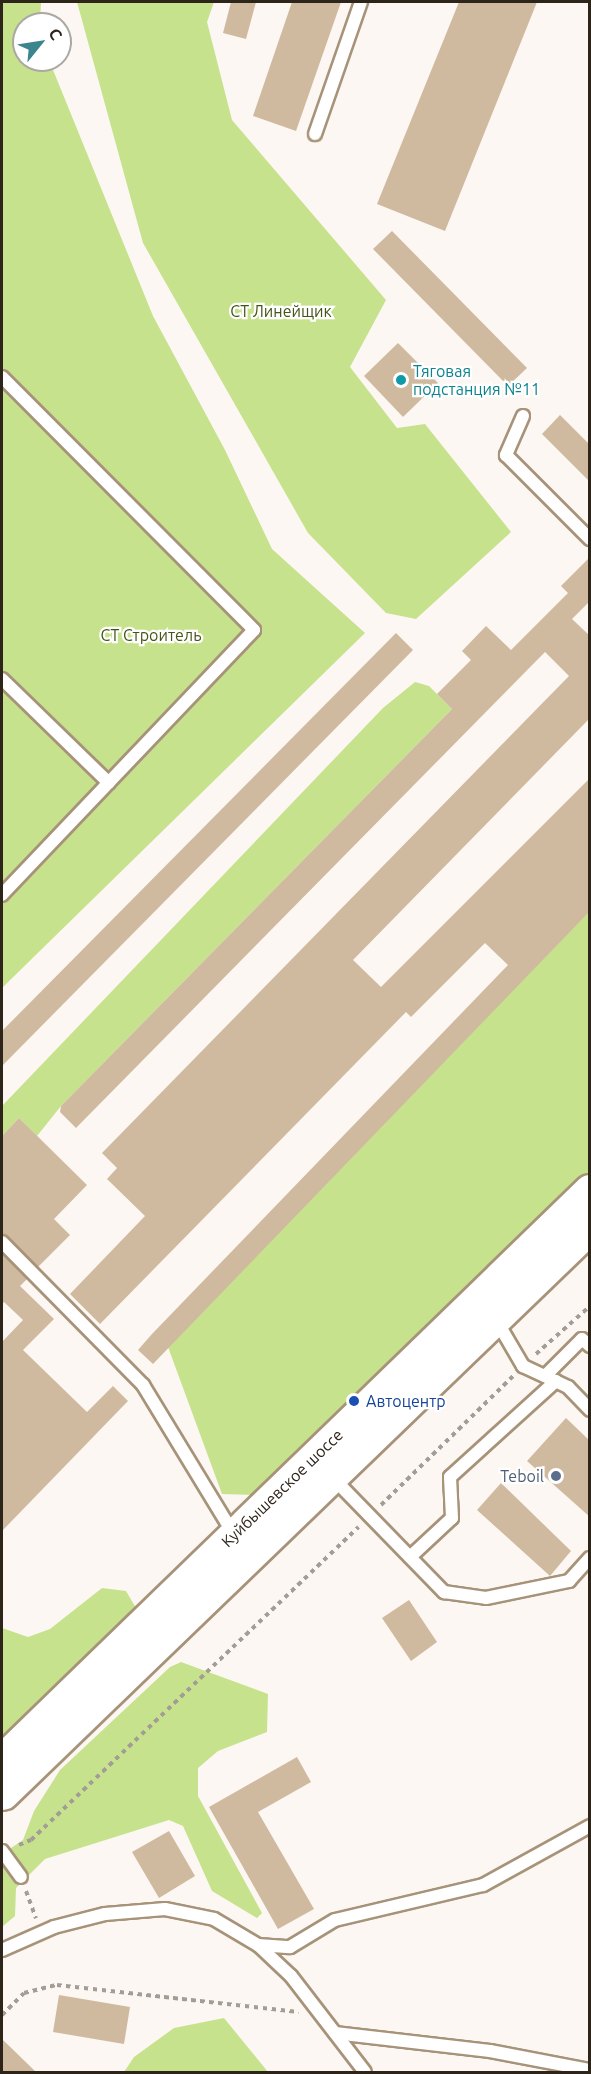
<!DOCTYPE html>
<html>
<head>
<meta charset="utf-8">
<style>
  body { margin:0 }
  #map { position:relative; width:591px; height:2074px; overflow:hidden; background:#fcf7f2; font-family:Ubuntu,sans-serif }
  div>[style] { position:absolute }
  .green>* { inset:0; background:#c7e28c }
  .building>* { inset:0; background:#cfba9f }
  .path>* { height:4px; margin-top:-2px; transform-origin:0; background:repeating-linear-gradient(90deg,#a49d96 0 4.5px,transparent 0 9px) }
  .roads { filter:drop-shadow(2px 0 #a79379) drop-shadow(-2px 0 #a79379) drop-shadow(0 2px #a79379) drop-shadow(0 -2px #a79379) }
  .lane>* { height:12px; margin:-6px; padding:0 6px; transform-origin:6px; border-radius:6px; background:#fff }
  .primary>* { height:33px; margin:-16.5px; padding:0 16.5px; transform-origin:16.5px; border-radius:16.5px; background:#fff }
  .dots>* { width:16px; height:16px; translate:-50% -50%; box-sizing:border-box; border:3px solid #fff; border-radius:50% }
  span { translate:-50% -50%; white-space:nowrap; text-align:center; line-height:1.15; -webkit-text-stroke:4.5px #fff; paint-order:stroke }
  .park-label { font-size:16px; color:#455518 }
  .culture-label { font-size:16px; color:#0d838f }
  .left { translate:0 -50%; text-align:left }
  .transit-label { font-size:16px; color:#164399 }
  .service-label { font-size:16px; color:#4e5e75 }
  .right { translate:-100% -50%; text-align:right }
  .street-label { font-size:16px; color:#2d241a }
  .frame { position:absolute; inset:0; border:3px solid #2d241a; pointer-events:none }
  .north { position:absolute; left:12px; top:12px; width:60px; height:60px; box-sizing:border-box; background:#fff; border:2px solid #aba7a3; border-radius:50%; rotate:60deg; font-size:16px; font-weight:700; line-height:24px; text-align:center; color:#2d241a }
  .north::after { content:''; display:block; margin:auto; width:21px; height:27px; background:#3d858d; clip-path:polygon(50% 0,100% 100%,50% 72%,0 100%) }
</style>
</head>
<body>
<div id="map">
  <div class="green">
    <i style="clip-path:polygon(2px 2px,41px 2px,40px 24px,24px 24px,24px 60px,49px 60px,153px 316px,225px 450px,272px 549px,365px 633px,2px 988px)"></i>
    <i style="clip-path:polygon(77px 2px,214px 2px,207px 22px,232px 120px,386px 300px,350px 367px,397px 428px,425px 424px,511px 532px,416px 619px,386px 613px,308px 533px,143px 243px)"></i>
    <i style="clip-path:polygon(415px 682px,429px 686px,452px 709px,61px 1106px,37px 1136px,19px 1118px,2px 1136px,2px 1106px,383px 708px)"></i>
    <i style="clip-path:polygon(589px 911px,589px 1173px,255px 1495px,222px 1494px,168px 1347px)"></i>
    <i style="clip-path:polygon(102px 1588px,126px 1591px,136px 1608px,2px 1739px,2px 1628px,28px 1637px,50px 1629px)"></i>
    <i style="clip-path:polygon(181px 1662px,268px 1694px,267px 1732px,218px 1751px,198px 1768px,198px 1796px,262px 1913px,257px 1918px,212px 1891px,183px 1826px,169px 1820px,45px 1859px,16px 1888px,15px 1916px,2px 1927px,2px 1854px,23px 1840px,34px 1811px,60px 1770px,170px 1667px)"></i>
    <i style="clip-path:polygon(224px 2018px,268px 2072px,124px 2072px,134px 2057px,174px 2028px)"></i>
  </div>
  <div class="building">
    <i style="clip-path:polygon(231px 2px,256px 2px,246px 39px,223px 33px)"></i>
    <i style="clip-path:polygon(292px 2px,341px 2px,296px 131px,253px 116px)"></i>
    <i style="clip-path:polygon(459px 2px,537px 2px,445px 231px,377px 204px)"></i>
    <i style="clip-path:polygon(392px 231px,527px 368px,508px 386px,373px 249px)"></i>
    <i style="clip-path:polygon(398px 343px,438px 383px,403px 417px,364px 376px)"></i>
    <i style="clip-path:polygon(560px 415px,590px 445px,590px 482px,542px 434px)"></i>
    <i style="clip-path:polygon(590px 557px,590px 601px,572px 619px,590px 636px,590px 718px,353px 960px,381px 987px,590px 778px,590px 911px,153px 1364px,138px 1350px,152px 1334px,508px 965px,485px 943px,411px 1017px,406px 1012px,100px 1324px,70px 1294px,145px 1216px,107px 1179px,117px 1168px,102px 1153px,569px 676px,545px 652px,76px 1128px,60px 1112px,61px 1106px,452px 709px,437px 694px,471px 660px,462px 651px,486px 626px,511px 650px,568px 593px,561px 586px)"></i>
    <i style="clip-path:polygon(396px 633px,413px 650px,2px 1066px,2px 1031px)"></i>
    <i style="clip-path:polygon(19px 1118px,87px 1185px,54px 1219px,70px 1235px,38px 1267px,2px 1234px,2px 1136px)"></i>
    <i style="clip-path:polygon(2px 1253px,27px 1279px,20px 1286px,54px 1319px,23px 1350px,87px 1412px,113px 1386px,128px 1401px,2px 1531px,2px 1342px,23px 1320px,4px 1302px,2px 1305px)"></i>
    <i style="clip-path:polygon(566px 1418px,590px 1441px,590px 1517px,527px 1461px)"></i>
    <i style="clip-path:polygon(501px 1483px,571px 1551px,550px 1576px,477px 1510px)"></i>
    <i style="clip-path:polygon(409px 1600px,437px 1642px,411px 1661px,382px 1618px)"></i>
    <i style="clip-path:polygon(297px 1757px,311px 1782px,258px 1812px,314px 1909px,278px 1929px,209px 1807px)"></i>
    <i style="clip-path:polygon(169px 1831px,195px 1876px,159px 1898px,132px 1852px)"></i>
    <i style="clip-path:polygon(59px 1995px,130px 2007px,124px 2044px,53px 2032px)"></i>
    <i style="clip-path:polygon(2px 2039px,37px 2073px,2px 2073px)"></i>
  </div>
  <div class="path">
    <i style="left:536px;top:1354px;width:72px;rotate:-41.6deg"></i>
    <i style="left:381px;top:1505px;width:185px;rotate:-44.3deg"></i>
    <i style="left:19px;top:1845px;width:13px;rotate:-23deg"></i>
    <i style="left:31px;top:1840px;width:453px;rotate:-43.7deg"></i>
    <i style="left:26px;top:1891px;width:29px;rotate:70deg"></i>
    <i style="left:2px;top:2015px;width:31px;rotate:-45deg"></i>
    <i style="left:24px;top:1993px;width:34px;rotate:-14deg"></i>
    <i style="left:57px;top:1985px;width:243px;rotate:6.4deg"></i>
  </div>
  <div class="roads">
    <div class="lane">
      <i style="left:315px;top:134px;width:140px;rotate:-70.8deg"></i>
      <i style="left:2px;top:377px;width:357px;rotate:45.1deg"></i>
      <i style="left:254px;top:630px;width:366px;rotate:133.6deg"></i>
      <i style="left:523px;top:416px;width:43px;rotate:113.6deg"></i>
      <i style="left:506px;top:455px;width:119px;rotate:45deg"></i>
      <i style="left:2px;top:679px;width:149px;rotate:44.2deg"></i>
      <i style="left:2px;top:1242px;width:201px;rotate:45.4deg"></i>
      <i style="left:143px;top:1385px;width:173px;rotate:58.7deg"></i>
      <i style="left:495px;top:1318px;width:56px;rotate:59.7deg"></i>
      <i style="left:523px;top:1366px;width:50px;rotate:25deg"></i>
      <i style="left:568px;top:1387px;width:32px;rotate:46deg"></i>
      <i style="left:545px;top:1376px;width:52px;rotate:-45deg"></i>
      <i style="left:582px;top:1339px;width:11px;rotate:41deg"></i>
      <i style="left:332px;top:1477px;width:161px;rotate:45.8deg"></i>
      <i style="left:444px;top:1592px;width:42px;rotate:8.1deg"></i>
      <i style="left:486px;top:1598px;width:85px;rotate:-11.6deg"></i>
      <i style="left:569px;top:1581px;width:31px;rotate:-48deg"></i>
      <i style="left:410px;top:1557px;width:57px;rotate:-42.9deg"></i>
      <i style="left:452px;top:1518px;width:41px;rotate:-92.8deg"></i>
      <i style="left:450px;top:1477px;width:143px;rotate:-42.2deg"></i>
      <i style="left:2px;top:1851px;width:32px;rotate:54deg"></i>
      <i style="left:258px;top:1945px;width:32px;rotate:4deg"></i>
      <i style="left:290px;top:1947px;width:52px;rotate:-31deg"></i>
      <i style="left:335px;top:1920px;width:152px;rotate:-13.3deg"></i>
      <i style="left:483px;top:1885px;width:122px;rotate:-28.9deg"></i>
      <i style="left:2px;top:1950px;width:57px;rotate:-23.9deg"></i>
      <i style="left:54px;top:1927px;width:53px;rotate:-14.3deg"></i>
      <i style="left:105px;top:1914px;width:60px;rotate:-4.8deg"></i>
      <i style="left:165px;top:1909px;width:50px;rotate:11.5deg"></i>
      <i style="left:214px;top:1919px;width:51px;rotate:30.6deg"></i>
      <i style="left:258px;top:1945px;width:45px;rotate:43.2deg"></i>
      <i style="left:291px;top:1976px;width:121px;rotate:52.4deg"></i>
      <i style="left:335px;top:2033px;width:156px;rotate:6.6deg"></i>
      <i style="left:490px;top:2051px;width:102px;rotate:10.8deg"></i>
    </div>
    <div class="primary">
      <i style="left:2px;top:1761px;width:819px;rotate:-44.11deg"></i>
      <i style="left:2px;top:1793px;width:817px;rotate:-43.96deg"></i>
    </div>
  </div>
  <div class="dots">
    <i style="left:401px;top:380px;background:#0f9aa8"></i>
    <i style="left:354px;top:1401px;background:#1a4fb4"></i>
    <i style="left:556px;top:1476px;background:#5c6f8a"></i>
  </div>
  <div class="park-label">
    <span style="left:281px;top:311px">СТ Линейщик</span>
    <span style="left:151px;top:635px">СТ Строитель</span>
  </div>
  <div class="culture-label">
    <span class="left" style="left:413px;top:380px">Тяговая<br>подстанция №11</span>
  </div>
  <div class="transit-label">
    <span class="left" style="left:366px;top:1401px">Автоцентр</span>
  </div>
  <div class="service-label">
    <span class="right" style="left:544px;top:1476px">Teboil</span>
  </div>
  <div class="street-label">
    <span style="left:282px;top:1488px;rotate:-44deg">Куйбышевское шоссе</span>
  </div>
  <div class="frame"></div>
  <div class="north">С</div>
</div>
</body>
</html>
